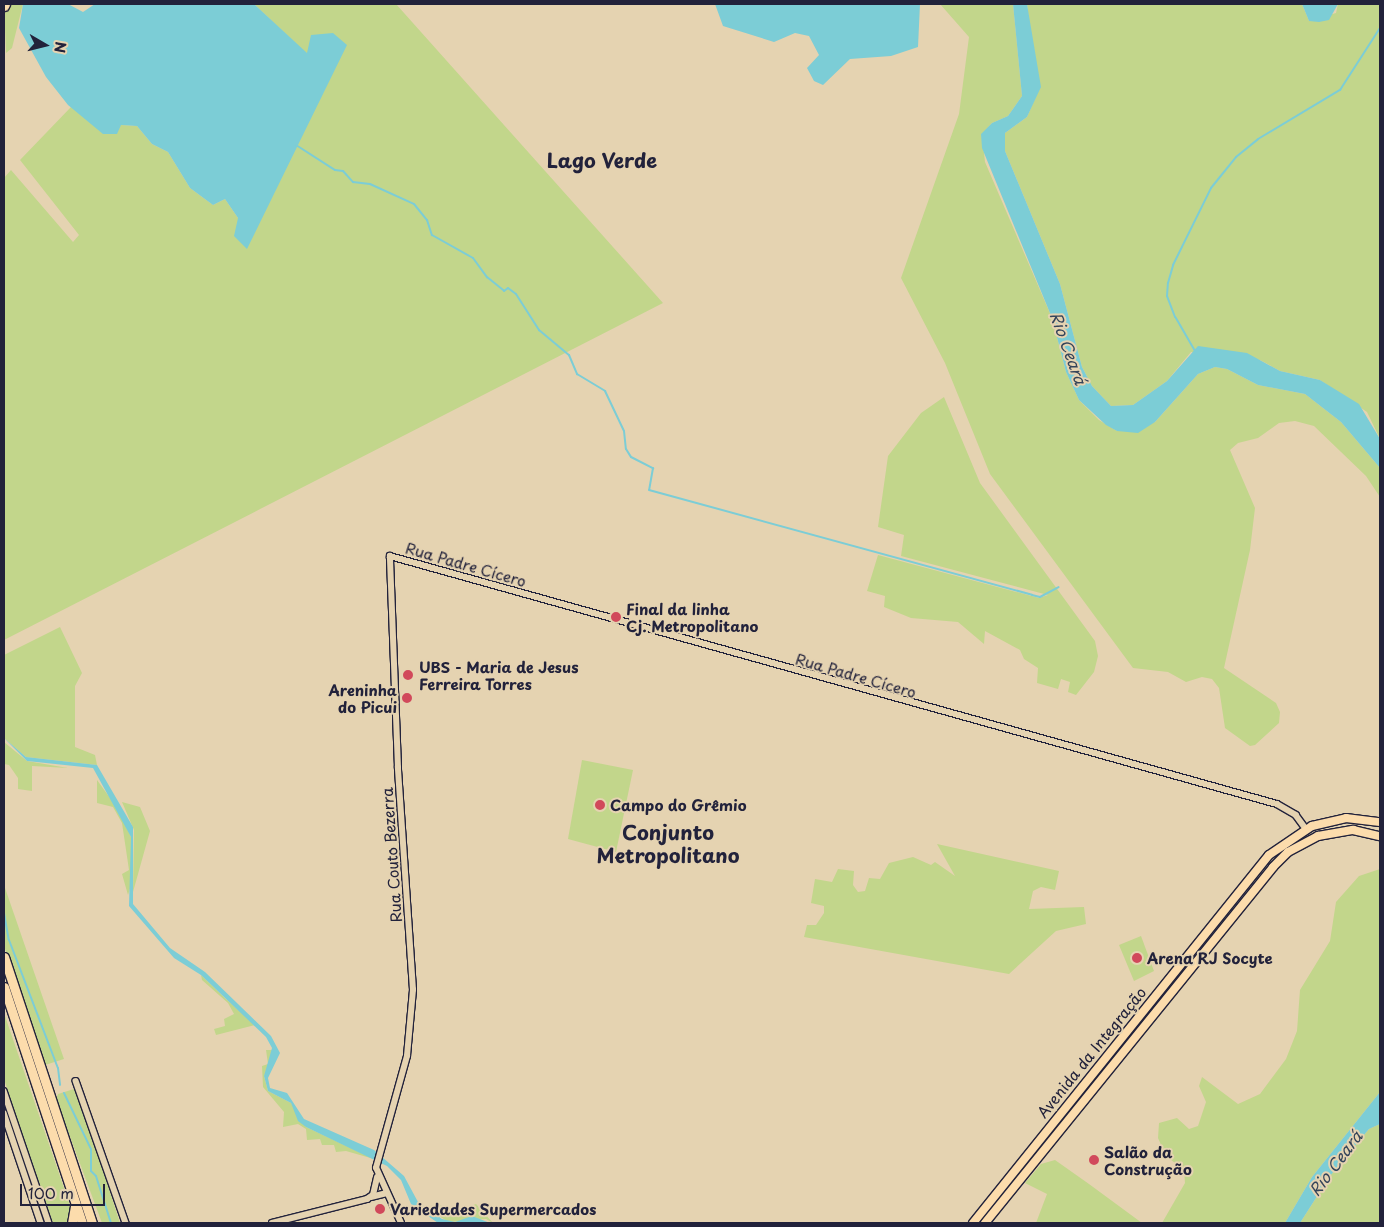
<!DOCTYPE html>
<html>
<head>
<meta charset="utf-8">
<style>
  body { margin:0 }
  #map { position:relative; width:1384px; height:1227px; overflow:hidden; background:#e5d3b1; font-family:"Playpen Sans",sans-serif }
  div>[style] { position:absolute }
  .green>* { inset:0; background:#c2d68b }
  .water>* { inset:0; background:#7ccdd6 }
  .stream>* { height:2px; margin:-1px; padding:0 1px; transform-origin:1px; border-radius:1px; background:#7ccdd6 }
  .roads { filter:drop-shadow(1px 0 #22223b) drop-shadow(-1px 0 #22223b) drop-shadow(0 1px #22223b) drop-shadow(0 -1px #22223b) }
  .minor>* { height:5.5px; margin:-2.75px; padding:0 2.75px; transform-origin:2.75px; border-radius:2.75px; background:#e5d3b1 }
  .major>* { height:8px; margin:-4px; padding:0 4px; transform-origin:4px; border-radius:4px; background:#fcdcac }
  .highway>* { height:9px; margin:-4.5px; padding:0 4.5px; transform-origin:4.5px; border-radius:4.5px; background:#fcdcac }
  .dots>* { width:14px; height:14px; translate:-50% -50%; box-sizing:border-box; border:2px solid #e5d3b1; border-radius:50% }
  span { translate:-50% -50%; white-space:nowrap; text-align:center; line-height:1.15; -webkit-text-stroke:4px #e5d3b1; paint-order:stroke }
  .street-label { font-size:15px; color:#22223b }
  .poi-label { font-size:15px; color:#22223b; font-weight:700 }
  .left { translate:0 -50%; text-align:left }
  .right { translate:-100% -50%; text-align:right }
  .water-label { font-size:16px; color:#34445a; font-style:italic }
  .district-label { font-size:20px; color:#22223b; font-weight:700 }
  .frame { position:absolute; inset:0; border:5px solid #22223b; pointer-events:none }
  .north { position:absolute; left:20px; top:20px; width:50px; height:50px; -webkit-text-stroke:4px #e5d3b1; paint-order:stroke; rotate:98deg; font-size:14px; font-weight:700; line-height:20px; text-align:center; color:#22223b }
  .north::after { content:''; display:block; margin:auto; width:18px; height:22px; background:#22223b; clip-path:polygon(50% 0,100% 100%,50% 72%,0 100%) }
  .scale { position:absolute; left:20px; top:1184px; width:85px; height:22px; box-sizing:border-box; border:2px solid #22223b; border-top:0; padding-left:6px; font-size:15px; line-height:18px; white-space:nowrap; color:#22223b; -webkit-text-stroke:4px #e5d3b1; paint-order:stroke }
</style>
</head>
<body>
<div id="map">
  <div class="green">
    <i style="clip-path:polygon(4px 4px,23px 4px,12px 48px,6px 53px)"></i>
    <i style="clip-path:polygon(254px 4px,396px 4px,663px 303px,4px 640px,4px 178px,11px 170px,73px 242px,79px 235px,20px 160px,71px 107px,121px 125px,137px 126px,152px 144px,168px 152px,190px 188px,213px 205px,225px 199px,238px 218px,307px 54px)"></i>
    <i style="clip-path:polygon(940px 4px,1013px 4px,1022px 96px,1008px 116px,992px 123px,982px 134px,985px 162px,1052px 318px,1066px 372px,1079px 400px,1099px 420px,1117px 431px,1155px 422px,1198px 374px,1215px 367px,1227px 369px,1258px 385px,1305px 394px,1341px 422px,1380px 468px,1380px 497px,1366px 476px,1314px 426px,1295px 421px,1279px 423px,1258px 438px,1238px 443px,1230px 450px,1255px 508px,1250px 550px,1224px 668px,1276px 703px,1280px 712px,1279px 723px,1255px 745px,1250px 746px,1225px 728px,1219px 688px,1212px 679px,1202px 677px,1186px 682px,1168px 672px,1133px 668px,990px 474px,945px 363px,901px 278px,959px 114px,969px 37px)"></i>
    <i style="clip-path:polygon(1027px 4px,1302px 4px,1309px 21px,1336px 13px,1338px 4px,1380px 4px,1380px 439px,1367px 412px,1320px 380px,1280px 371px,1260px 360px,1191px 352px,1167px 381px,1133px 405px,1111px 406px,1092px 386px,1082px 367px,1060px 284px,1005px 151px,1005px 133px,1027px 117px,1037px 94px)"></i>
    <i style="clip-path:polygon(944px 397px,980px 483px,1095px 641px,1098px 656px,1094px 672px,1076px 695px,1068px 692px,1070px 682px,1061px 679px,1058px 689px,1037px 683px,1038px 668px,1024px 659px,1020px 650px,985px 631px,984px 644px,958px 622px,911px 618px,884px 607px,885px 596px,867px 591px,878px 555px,1039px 598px,1048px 595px,901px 556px,904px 535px,878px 527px,888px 456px,921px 413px)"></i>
    <i style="clip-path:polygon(60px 627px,82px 673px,75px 686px,75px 747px,95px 755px,97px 765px,26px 757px,4px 738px,4px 655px)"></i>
    <i style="clip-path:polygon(4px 742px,27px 761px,68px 768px,32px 766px,32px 791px,18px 789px,18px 778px,9px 765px,4px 764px)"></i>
    <i style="clip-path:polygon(582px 760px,633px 770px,616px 852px,568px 839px)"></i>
    <i style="clip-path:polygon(97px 780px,118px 809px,131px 837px,133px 879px,128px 895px,122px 874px,129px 870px,122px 823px,113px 807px,97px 803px)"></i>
    <i style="clip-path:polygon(122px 802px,140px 807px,150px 831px,133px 892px,134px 830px)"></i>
    <i style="clip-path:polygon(937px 844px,1059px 871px,1055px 890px,1041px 887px,1033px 891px,1029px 909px,1084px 907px,1086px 924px,1056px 931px,1009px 974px,804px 937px,807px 925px,816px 925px,824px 913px,824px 906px,811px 903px,815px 879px,832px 882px,838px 869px,854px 871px,853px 885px,858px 892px,865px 891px,869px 878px,880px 879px,889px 863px,913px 857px,931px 865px,935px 862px,955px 876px)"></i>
    <i style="clip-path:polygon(1380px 869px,1380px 1092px,1312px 1177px,1285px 1223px,1162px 1223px,1185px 1183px,1184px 1170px,1166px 1156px,1158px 1138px,1159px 1123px,1177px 1118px,1189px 1129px,1198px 1126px,1206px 1102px,1199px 1086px,1202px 1077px,1238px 1104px,1260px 1094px,1286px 1059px,1297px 1031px,1300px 990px,1330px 941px,1336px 902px,1359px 876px)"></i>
    <i style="clip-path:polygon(4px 885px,64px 1059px,45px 1065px,4px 946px)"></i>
    <i style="clip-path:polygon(1141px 936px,1154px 971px,1134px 981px,1119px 945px)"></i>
    <i style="clip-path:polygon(201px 975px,226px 999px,255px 1025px,216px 1035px,214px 1029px,225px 1026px,224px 1019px,234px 1014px,228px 1003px,202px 980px)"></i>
    <i style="clip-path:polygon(4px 1013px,76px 1223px,53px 1223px,13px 1107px,4px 1079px)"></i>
    <i style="clip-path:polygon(266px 1050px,272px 1050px,269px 1066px,264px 1076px,268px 1091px,291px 1103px,306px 1127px,374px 1159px,346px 1151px,336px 1152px,334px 1145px,322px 1145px,320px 1139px,307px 1140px,306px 1129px,298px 1124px,283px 1127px,284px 1112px,263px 1087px,262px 1066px,268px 1064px)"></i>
    <i style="clip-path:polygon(74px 1089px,106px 1180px,120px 1223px,102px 1223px,56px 1099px,58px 1094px)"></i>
    <i style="clip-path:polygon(1380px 1124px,1380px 1223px,1300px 1223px,1330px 1176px,1369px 1129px)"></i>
    <i style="clip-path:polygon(1055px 1160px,1089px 1184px,1142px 1223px,1036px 1223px,1047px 1194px,1025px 1183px,1041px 1164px)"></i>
    <i style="clip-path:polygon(436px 1204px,458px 1211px,476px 1204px,493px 1223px,486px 1219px,449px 1222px,425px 1208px)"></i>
  </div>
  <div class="water">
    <i style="clip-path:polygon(23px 4px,68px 4px,83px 12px,95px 4px,254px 4px,307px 53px,311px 35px,333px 33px,347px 45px,247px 249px,234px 236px,238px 218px,225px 199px,213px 205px,190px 188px,168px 152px,152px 144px,137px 126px,121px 125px,117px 134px,103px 134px,68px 105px,46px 77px,19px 28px)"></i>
    <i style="clip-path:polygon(715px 4px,920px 4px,918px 47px,891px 56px,850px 59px,823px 85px,814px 81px,807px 68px,819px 55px,809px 36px,795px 33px,774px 42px,723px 26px)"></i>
    <i style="clip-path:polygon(1013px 4px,1027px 4px,1041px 87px,1027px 117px,1005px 133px,1005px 151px,1060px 284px,1082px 367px,1092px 386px,1111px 406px,1133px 405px,1167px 381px,1198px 346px,1247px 353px,1280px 371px,1320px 380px,1359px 404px,1380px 439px,1380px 468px,1341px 422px,1305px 394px,1258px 385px,1227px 369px,1215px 367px,1198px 374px,1155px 422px,1138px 433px,1117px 431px,1106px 425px,1079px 400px,1066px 372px,1052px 318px,982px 148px,981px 134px,992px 123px,1008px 116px,1022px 96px)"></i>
    <i style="clip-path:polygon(1302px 4px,1338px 4px,1329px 20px,1319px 22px,1309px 21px)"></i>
    <i style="clip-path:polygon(4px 738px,26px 757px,97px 765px,133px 827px,133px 904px,170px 948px,205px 972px,271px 1036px,280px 1053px,268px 1078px,270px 1088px,287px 1093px,304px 1119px,374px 1150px,404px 1176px,418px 1202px,442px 1219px,455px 1222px,472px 1216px,490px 1223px,438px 1223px,411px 1204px,401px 1180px,387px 1166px,306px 1127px,298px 1121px,291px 1103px,268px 1091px,264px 1076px,272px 1048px,266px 1037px,201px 975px,174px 958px,129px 906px,131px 837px,93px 768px,27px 761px)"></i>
    <i style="clip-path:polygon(1380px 1092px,1380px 1124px,1369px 1129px,1330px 1176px,1300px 1223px,1285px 1223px,1312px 1177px)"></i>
  </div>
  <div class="stream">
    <i style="left:296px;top:145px;width:46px;rotate:32.7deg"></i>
    <i style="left:335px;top:170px;width:8px;rotate:7deg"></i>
    <i style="left:343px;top:171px;width:15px;rotate:48deg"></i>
    <i style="left:353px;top:182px;width:17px;rotate:7deg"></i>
    <i style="left:370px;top:184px;width:48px;rotate:24.4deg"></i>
    <i style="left:414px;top:204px;width:21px;rotate:51deg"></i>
    <i style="left:427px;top:220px;width:16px;rotate:72deg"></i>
    <i style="left:432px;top:235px;width:47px;rotate:29.3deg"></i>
    <i style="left:473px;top:258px;width:24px;rotate:54deg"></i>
    <i style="left:487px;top:277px;width:22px;rotate:39deg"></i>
    <i style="left:504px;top:291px;width:5px;rotate:-37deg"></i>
    <i style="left:508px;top:288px;width:10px;rotate:37deg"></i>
    <i style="left:516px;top:294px;width:43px;rotate:57.4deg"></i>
    <i style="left:539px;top:330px;width:39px;rotate:40deg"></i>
    <i style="left:569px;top:355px;width:21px;rotate:67deg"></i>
    <i style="left:577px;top:374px;width:33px;rotate:31deg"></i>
    <i style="left:605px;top:391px;width:44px;rotate:64.6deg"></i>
    <i style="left:624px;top:431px;width:18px;rotate:84deg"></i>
    <i style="left:626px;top:449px;width:9px;rotate:58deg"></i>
    <i style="left:631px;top:457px;width:25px;rotate:27deg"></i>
    <i style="left:653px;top:468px;width:22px;rotate:100deg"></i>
    <i style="left:649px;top:490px;width:397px;rotate:15.3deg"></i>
    <i style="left:1032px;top:595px;width:8px;rotate:14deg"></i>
    <i style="left:1040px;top:597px;width:21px;rotate:-28deg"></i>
    <i style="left:1195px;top:351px;width:39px;rotate:-120deg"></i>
    <i style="left:1175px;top:317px;width:22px;rotate:-111deg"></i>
    <i style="left:1167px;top:296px;width:13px;rotate:-86deg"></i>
    <i style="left:1168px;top:283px;width:19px;rotate:-74deg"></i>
    <i style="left:1173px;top:265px;width:86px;rotate:-63.7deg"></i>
    <i style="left:1211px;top:188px;width:40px;rotate:-51deg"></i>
    <i style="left:1236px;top:157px;width:28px;rotate:-39deg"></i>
    <i style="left:1258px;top:139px;width:96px;rotate:-30.9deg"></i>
    <i style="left:1340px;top:90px;width:74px;rotate:-57.2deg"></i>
    <i style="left:4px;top:913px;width:27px;rotate:80deg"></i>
    <i style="left:9px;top:940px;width:137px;rotate:69.1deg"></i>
    <i style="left:58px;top:1068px;width:17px;rotate:83deg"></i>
    <i style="left:64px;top:1093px;width:62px;rotate:64.3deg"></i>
    <i style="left:91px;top:1149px;width:22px;rotate:90deg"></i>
    <i style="left:91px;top:1171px;width:7px;rotate:45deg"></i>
    <i style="left:96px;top:1176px;width:49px;rotate:72.3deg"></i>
  </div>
  <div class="roads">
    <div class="minor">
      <i style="left:76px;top:1081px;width:151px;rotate:70.6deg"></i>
      <i style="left:4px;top:1091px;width:139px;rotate:71.2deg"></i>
      <i style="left:4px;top:1113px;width:116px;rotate:71.4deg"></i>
      <i style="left:371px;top:1197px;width:16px;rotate:-14deg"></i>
      <i style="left:272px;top:1223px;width:98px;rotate:-14.2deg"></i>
      <i style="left:367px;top:1199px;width:7px;rotate:-34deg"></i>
      <i style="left:373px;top:1195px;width:18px;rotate:-77deg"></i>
      <i style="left:401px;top:1223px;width:60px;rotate:-114.4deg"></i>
      <i style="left:376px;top:1168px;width:116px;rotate:-74.5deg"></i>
      <i style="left:407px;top:1056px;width:66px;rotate:-84.8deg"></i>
      <i style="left:413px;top:990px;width:223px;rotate:-93.9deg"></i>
      <i style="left:398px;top:768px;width:212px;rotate:-92.2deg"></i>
      <i style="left:390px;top:556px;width:921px;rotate:15.62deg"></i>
      <i style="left:1277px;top:804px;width:22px;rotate:30deg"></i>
      <i style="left:1296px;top:815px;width:17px;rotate:54deg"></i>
    </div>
    <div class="major">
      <i style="left:973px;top:1223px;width:472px;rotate:-51.2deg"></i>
      <i style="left:1269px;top:855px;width:52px;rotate:-34deg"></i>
      <i style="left:1312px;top:826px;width:35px;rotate:-13deg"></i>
      <i style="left:1346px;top:818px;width:34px;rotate:7deg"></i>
      <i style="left:985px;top:1223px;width:458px;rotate:-51deg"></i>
      <i style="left:1273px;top:867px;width:21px;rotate:-45deg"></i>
      <i style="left:1288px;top:852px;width:34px;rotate:-28deg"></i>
      <i style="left:1318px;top:836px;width:36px;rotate:-10deg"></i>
      <i style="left:1353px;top:830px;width:28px;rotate:13deg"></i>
    </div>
    <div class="highway">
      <i style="left:4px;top:6px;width:2px;rotate:-63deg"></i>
      <i style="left:4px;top:957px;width:280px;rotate:71.7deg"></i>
      <i style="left:4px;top:987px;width:249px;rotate:71.7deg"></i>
      <i style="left:72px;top:1223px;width:17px;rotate:-80deg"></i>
    </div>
  </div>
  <div class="dots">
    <i style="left:616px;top:617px;background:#d1495b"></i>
    <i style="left:408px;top:675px;background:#d1495b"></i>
    <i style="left:407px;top:698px;background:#d1495b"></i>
    <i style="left:600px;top:805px;background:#d1495b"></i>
    <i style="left:1137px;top:958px;background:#d1495b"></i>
    <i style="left:1094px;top:1160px;background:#d1495b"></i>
    <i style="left:380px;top:1209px;background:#d1495b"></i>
  </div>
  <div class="street-label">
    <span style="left:466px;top:564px;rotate:16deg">Rua Padre Cícero</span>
    <span style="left:856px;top:675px;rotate:16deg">Rua Padre Cícero</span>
    <span style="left:391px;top:855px;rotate:-94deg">Rua Couto Bezerra</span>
    <span style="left:1091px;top:1052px;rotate:-51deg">Avenida da Integração</span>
  </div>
  <div class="poi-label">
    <span class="left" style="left:626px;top:617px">Final da linha<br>Cj. Metropolitano</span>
    <span class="left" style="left:419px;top:675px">UBS - Maria de Jesus<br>Ferreira Torres</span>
    <span class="right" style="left:397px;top:698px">Areninha<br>do Picui</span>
    <span class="left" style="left:610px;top:805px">Campo do Grêmio</span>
    <span class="left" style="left:1147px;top:958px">Arena RJ Socyte</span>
    <span class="left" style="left:1104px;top:1160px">Salão da<br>Construção</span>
    <span class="left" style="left:390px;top:1209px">Variedades Supermercados</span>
  </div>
  <div class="water-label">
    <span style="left:1069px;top:348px;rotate:70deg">Rio Ceará</span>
    <span style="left:1335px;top:1163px;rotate:-53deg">Rio Ceará</span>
  </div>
  <div class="district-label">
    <span style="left:602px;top:160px">Lago Verde</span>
    <span style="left:668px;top:844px">Conjunto<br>Metropolitano</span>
  </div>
  <div class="frame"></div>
  <div class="north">N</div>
  <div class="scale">100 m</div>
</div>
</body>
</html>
